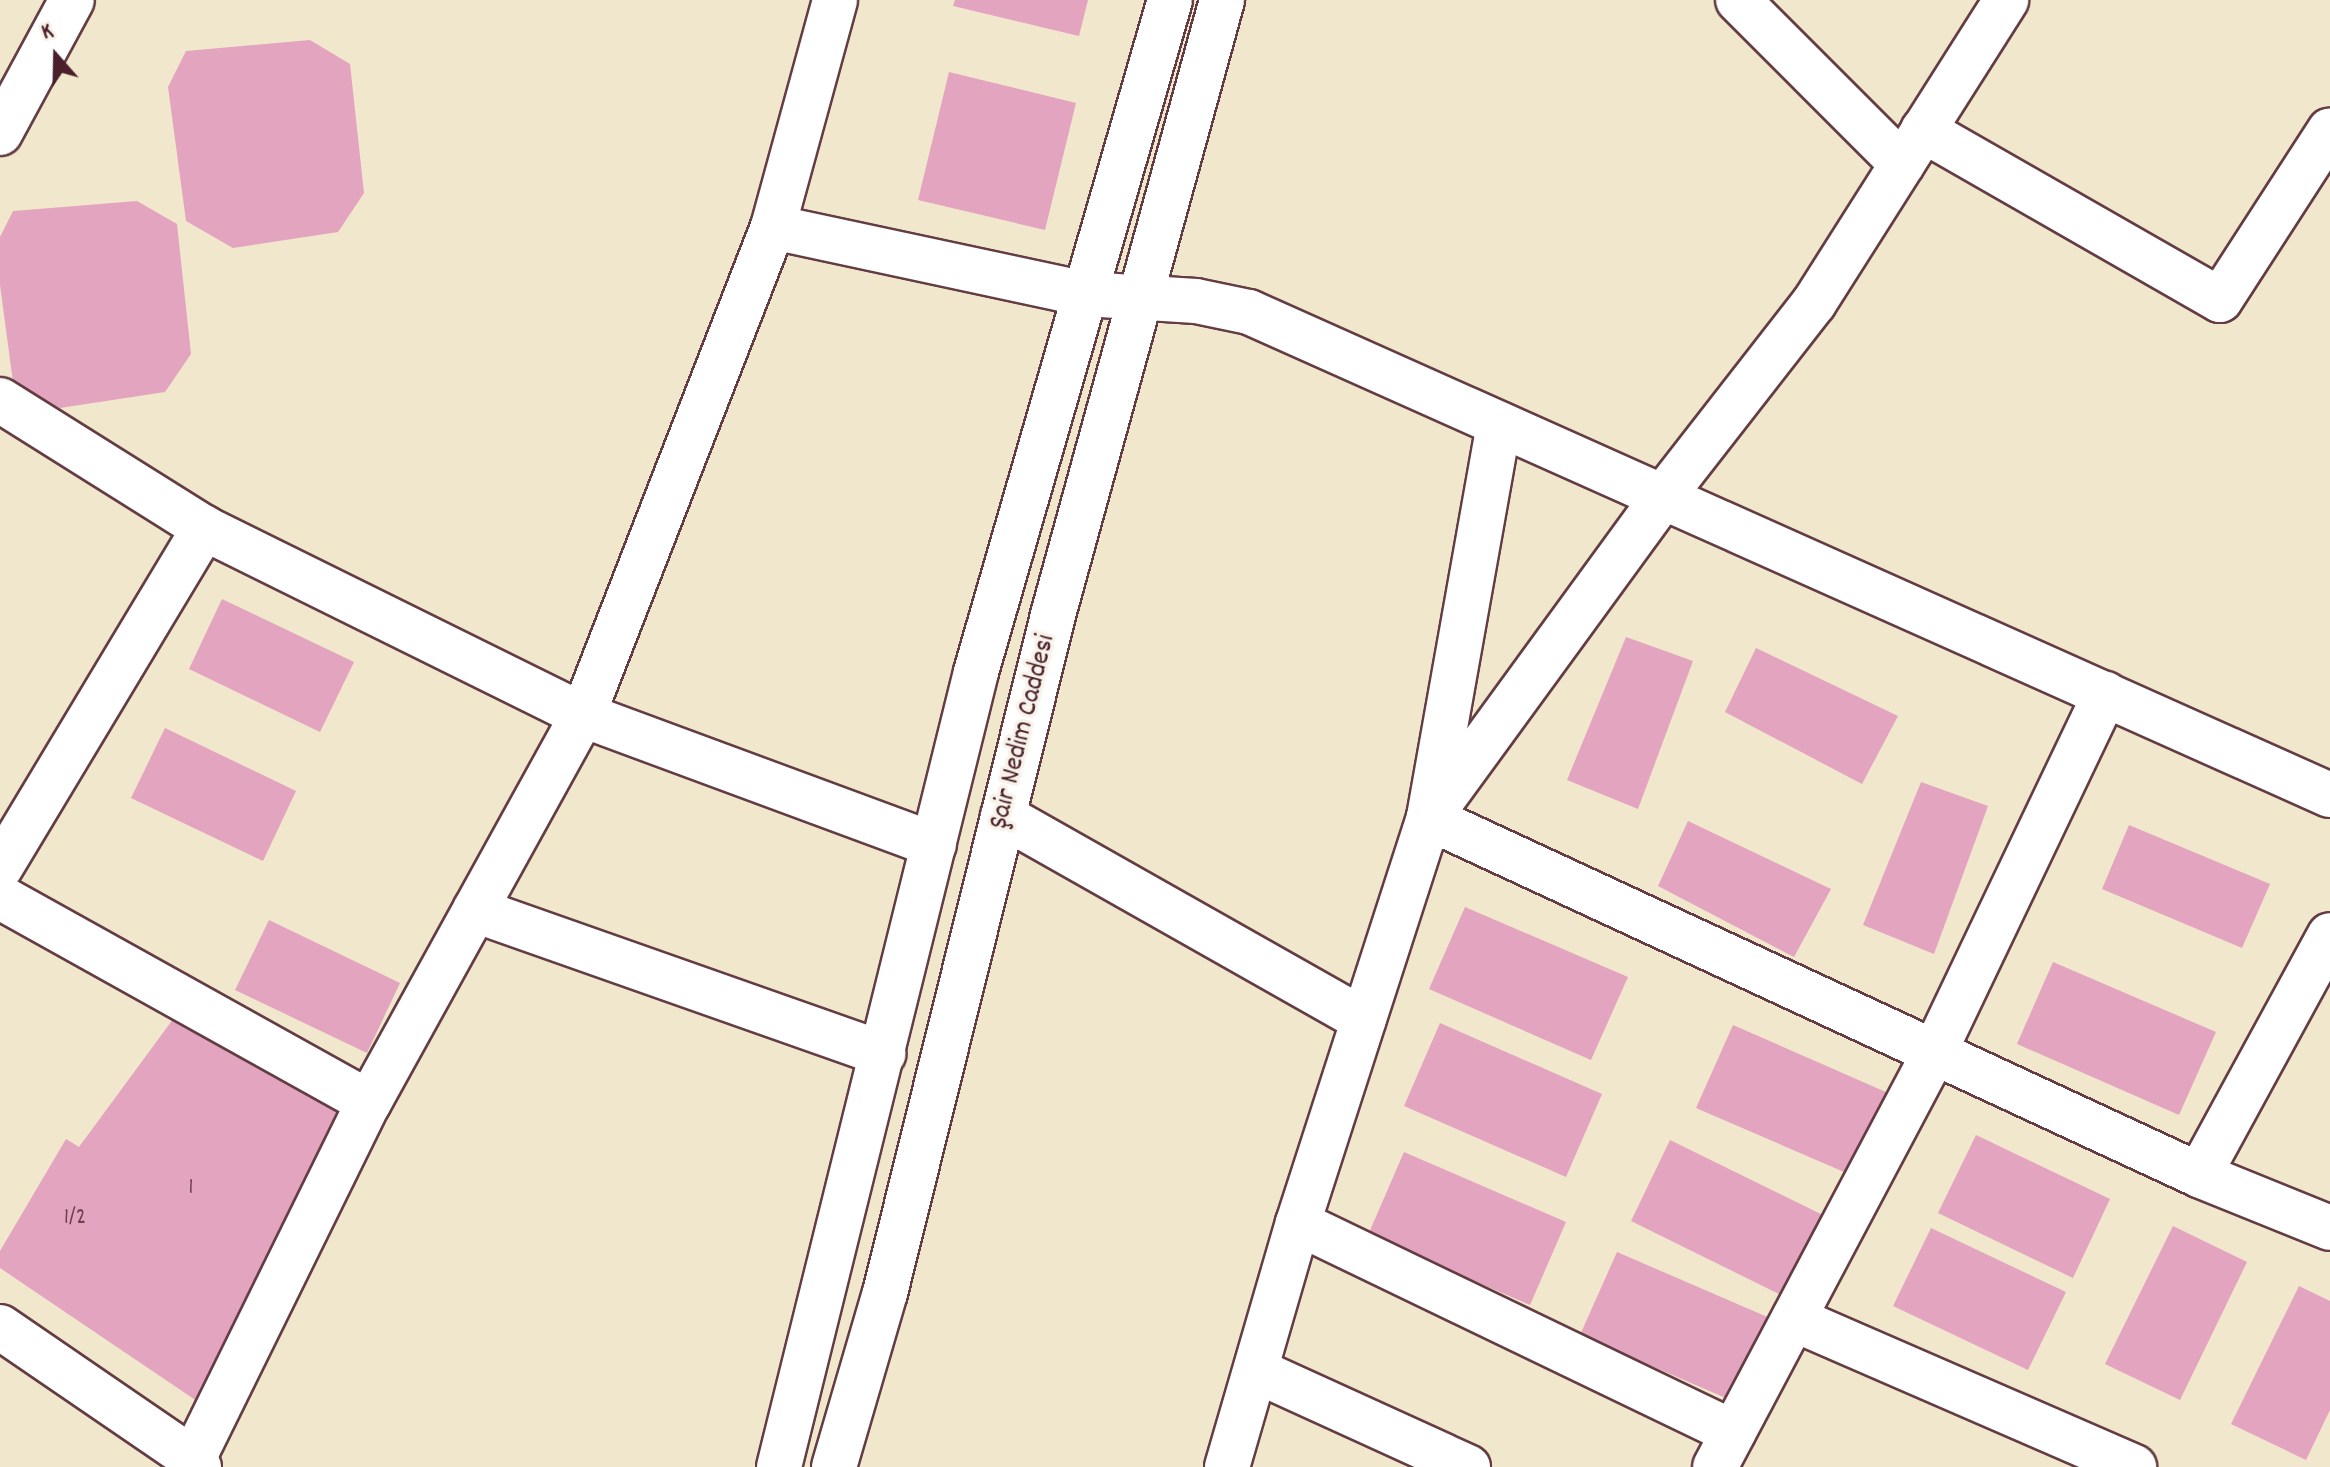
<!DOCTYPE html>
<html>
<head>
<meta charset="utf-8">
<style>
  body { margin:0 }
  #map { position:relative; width:2330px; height:1467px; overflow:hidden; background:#f1e7cd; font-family:Dekko,sans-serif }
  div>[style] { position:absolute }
  .building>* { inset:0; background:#e3a4bf }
  .roads { filter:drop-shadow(2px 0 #633d43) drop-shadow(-2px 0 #633d43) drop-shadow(0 2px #633d43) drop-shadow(0 -2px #633d43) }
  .minor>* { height:44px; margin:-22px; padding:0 22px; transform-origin:22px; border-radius:22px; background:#fff }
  span { translate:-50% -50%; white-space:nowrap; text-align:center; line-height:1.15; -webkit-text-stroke:7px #f7f3e8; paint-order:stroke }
  .number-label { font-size:24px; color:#704050 }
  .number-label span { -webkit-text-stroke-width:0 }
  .street-label { font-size:28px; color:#4a1f2b }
  .north { position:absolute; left:16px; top:16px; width:80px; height:80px; -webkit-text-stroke:6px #f7f3e8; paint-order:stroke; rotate:340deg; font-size:22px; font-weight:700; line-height:32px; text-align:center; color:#4a1f2b }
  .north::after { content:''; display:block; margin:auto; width:28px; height:36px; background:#4a1f2b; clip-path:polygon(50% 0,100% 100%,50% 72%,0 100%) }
</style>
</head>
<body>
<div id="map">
  <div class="building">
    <i style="clip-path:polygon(955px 0,1088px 0,1079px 36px,953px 6px)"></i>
    <i style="clip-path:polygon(310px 40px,350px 64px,364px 193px,338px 232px,233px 248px,186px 221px,168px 87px,186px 51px)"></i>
    <i style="clip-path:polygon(949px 72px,1076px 103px,1045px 230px,918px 200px)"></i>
    <i style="clip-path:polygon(137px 201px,177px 224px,191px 354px,165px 392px,60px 408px,13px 382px,0 285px,0 237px,13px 211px)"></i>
    <i style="clip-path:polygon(222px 599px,354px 662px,320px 732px,189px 669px)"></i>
    <i style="clip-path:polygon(1626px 637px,1693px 661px,1638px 809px,1567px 780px)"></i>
    <i style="clip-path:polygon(1756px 648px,1898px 716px,1862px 784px,1725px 712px)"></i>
    <i style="clip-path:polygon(165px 728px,296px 791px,263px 861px,131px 798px)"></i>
    <i style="clip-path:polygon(1921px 782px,1988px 806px,1934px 954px,1863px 925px)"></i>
    <i style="clip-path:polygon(1688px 821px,1831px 889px,1794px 957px,1658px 886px)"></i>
    <i style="clip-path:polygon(2129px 825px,2270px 884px,2242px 948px,2102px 889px)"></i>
    <i style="clip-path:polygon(1465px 907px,1628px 977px,1591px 1060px,1429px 989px)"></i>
    <i style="clip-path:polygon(269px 920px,400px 983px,367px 1053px,235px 990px)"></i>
    <i style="clip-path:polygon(2053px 962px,2216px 1032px,2179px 1115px,2017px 1044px)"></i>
    <i style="clip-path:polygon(179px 1011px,368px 1124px,219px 1416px,0 1268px,0 1251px,66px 1139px,79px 1147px)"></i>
    <i style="clip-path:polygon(1440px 1023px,1602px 1094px,1566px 1177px,1404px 1106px)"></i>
    <i style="clip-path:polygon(1733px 1025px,1895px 1096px,1858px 1178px,1696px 1108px)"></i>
    <i style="clip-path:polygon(1976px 1135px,2110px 1199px,2073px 1278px,1938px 1213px)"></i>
    <i style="clip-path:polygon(1670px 1140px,1829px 1218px,1789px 1299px,1631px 1221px)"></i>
    <i style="clip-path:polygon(1404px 1152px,1566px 1222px,1530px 1305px,1368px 1235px)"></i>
    <i style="clip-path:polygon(2173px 1226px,2247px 1262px,2180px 1400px,2105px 1364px)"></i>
    <i style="clip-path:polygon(1931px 1228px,2066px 1292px,2028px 1370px,1893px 1306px)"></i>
    <i style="clip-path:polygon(1617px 1252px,1779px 1322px,1742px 1405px,1580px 1335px)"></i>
    <i style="clip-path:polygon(2299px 1286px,2330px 1301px,2330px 1410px,2306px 1460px,2231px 1424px)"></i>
  </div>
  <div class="roads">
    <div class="minor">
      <i style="left:1738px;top:0;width:232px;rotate:45deg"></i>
      <i style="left:1923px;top:130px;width:342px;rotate:29.8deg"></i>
      <i style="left:2220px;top:300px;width:202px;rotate:-57.1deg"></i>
      <i style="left:0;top:133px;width:151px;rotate:-61.6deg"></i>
      <i style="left:773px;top:227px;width:319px;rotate:12.1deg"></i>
      <i style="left:1085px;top:294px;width:111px;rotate:3.6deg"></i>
      <i style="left:1196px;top:301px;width:54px;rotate:11.7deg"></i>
      <i style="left:1249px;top:312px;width:1184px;rotate:24.08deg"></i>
      <i style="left:0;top:400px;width:241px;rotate:32.1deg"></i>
      <i style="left:204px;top:528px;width:423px;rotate:26.3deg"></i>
      <i style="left:583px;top:715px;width:374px;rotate:20.3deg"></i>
      <i style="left:1499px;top:424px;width:400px;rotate:100.1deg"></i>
      <i style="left:1429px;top:818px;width:849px;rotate:24.87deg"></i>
      <i style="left:2199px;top:1175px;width:141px;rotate:22deg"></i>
      <i style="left:1003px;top:816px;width:414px;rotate:29.5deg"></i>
      <i style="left:0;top:868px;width:397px;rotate:-59deg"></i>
      <i style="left:0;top:897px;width:422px;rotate:29.1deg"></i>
      <i style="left:475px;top:910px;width:433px;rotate:19.4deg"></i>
      <i style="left:2199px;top:1175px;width:273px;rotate:-61.4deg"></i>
      <i style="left:1298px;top:1223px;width:483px;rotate:25.7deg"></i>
      <i style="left:1794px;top:1319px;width:371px;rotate:23.5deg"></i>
      <i style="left:0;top:1327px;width:234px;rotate:34.4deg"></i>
      <i style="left:193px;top:1459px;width:10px;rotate:53deg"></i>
      <i style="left:1257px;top:1371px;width:232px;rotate:24.5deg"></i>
      <i style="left:193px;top:1459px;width:398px;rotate:-63.8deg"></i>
      <i style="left:369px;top:1102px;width:442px;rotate:-61.1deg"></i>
      <i style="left:583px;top:715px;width:524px;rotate:-68.73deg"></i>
      <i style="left:773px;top:227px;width:235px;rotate:-74.7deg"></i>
      <i style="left:779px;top:1467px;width:819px;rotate:-76.08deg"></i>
      <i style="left:976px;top:672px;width:699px;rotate:-73.9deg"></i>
      <i style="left:834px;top:1467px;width:181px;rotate:-73.7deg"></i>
      <i style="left:885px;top:1293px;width:699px;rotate:-76.08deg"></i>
      <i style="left:1053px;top:615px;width:638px;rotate:-74.63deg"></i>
      <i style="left:1227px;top:1467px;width:254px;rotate:-73.8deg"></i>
      <i style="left:1298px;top:1223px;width:426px;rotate:-72.1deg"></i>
      <i style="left:1429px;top:818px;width:396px;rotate:-53.9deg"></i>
      <i style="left:1662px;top:498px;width:247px;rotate:-52.1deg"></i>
      <i style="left:1814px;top:303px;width:359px;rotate:-57.6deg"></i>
      <i style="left:1715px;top:1467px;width:468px;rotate:-62.1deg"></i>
      <i style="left:1934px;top:1053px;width:398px;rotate:-64.5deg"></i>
    </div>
  </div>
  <div class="number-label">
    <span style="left:191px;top:1189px">1</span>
    <span style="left:75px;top:1219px">1/2</span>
  </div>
  <div class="street-label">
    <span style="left:1024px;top:732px;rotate:-76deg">Şair Nedim Caddesi</span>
  </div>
  <div class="north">K</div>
</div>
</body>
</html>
